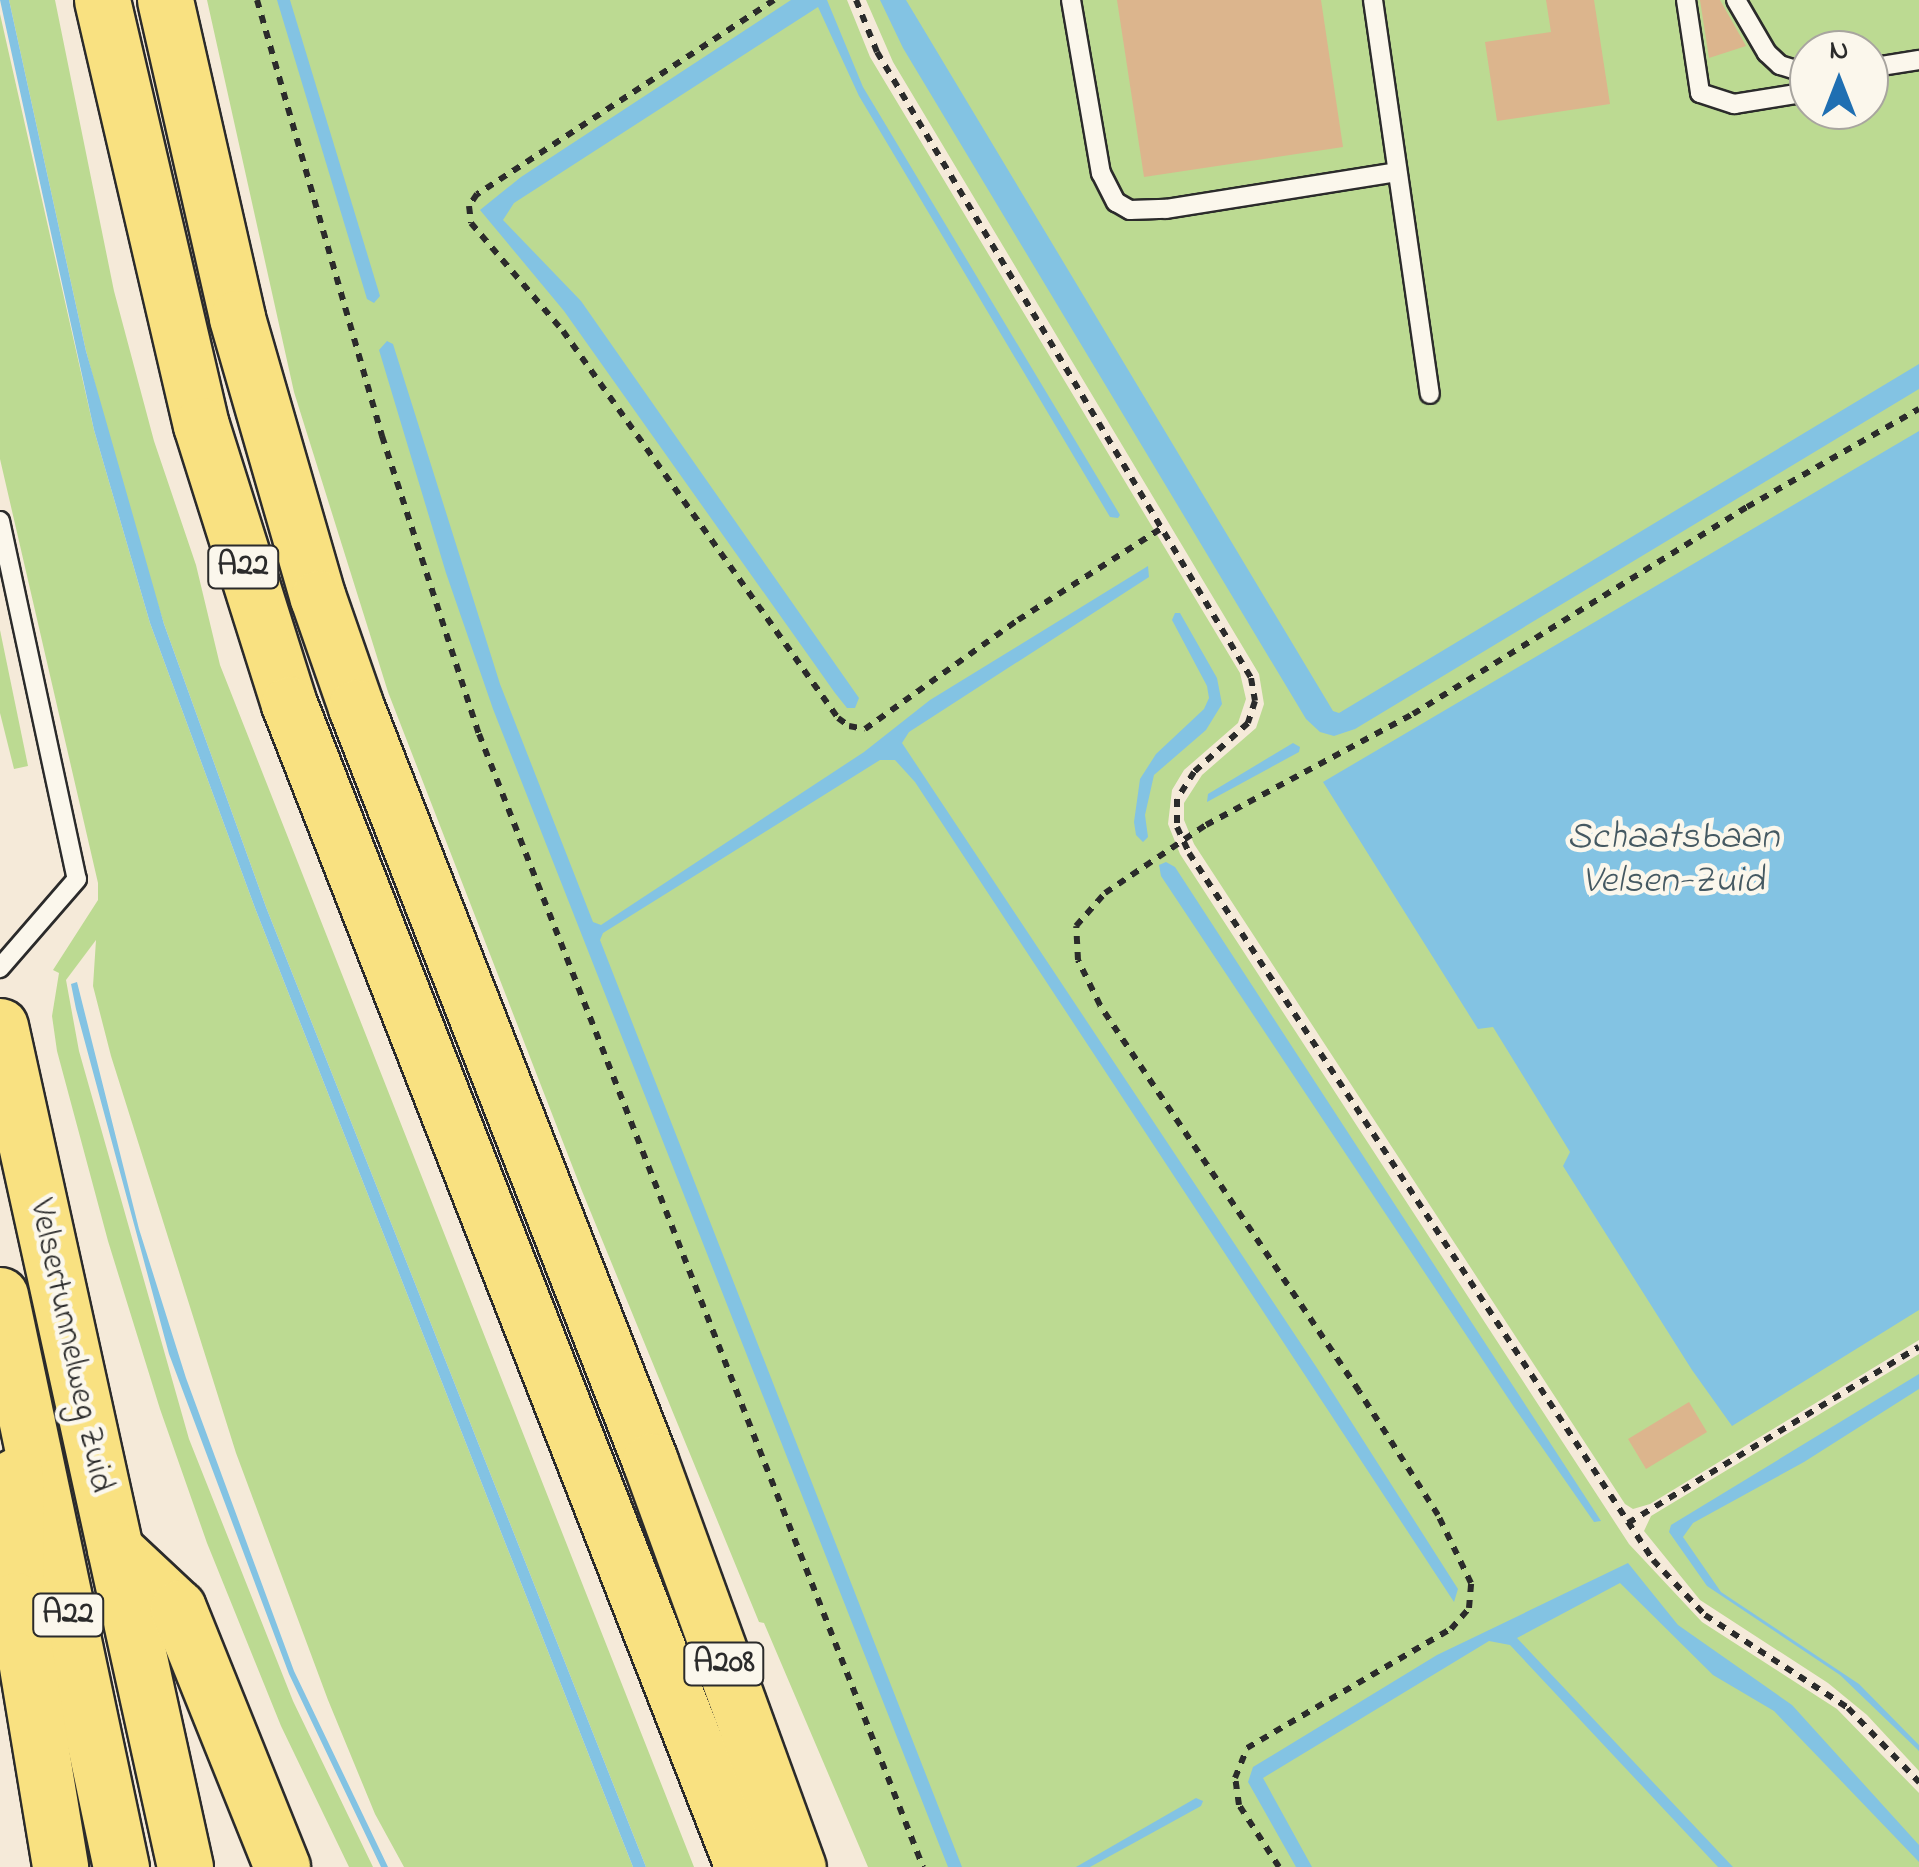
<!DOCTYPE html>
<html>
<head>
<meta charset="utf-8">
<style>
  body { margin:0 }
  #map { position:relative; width:1919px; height:1867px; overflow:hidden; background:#f5ead9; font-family:"Indie Flower",sans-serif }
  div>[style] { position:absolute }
  .green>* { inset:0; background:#bcda92 }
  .water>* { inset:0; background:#83c3e3 }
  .building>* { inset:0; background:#dcb58d }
  .path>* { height:6px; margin-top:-3px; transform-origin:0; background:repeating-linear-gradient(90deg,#2b2b2b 0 8px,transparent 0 16px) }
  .roads { filter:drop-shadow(2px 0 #2b2b2b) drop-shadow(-2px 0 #2b2b2b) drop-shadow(0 2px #2b2b2b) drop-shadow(0 -2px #2b2b2b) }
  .lane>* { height:18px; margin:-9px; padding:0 9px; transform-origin:9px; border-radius:9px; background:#fbf7ec }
  .highway>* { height:55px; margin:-27.5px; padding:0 27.5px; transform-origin:27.5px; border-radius:27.5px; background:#f9e181 }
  span { translate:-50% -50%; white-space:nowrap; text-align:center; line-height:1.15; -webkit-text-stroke:9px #fbf7ec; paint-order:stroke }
  .shield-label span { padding:2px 8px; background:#fbf7ec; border:2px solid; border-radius:8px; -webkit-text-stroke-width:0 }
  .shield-label { font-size:32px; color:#2b2b2b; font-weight:700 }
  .street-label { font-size:35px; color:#2b2b2b }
  .water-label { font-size:38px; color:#455962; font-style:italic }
  .north { position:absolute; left:1789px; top:30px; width:100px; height:100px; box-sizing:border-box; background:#fbf7ec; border:2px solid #a8a59f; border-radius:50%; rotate:0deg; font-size:28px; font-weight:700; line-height:40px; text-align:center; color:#2b2b2b }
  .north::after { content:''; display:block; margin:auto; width:35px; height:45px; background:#1f6fb2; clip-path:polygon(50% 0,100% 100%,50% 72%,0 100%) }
</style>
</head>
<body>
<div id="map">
  <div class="green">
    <i style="clip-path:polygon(9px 0,55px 0,114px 291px,154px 441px,196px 565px,220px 665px,694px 1867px,646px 1867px,266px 907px,164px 624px,131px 519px,86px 351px)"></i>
    <i style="clip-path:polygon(207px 0,847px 0,870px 57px,1240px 673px,1246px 699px,1238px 723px,1184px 770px,1172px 790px,1168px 824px,1180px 854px,1629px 1544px,1702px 1622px,1837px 1709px,1919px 1793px,1919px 1867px,868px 1867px,764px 1623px,759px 1622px,582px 1191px,388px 692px,294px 392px)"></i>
    <i style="clip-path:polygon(evenodd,866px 0,1919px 0,1919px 1340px,1650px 1504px,1633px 1509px,1625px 1504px,1194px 844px,1184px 820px,1184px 803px,1202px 775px,1256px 728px,1264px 704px,1259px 674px,893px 62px,866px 0,1809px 50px,1869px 50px,1869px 110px,1809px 110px,1809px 50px)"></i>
    <i style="clip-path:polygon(0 14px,94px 430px,150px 623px,255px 908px,633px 1867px,404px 1867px,375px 1814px,328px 1700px,236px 1453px,111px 1056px,93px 986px,96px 940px,66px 980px,79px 1051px,189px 1439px,293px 1701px,373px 1867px,349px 1867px,281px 1726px,207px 1543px,160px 1409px,108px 1241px,57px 1051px,52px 1016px,59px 973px,53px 970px,98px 900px,98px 883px,0 459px)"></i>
    <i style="clip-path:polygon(0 630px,28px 766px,14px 769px,0 713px)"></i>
    <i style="clip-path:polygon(1919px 1354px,1919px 1771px,1867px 1715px,1828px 1683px,1700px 1600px,1644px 1531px,1651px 1516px)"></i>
  </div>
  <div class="water">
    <i style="clip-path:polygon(0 0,9px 0,86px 351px,164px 624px,266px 907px,646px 1867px,633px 1867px,255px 908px,150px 623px,94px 430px)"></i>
    <i style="clip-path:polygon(277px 0,290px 0,380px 296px,374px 303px,367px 299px)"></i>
    <i style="clip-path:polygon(791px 0,827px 0,863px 87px,1120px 515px,1118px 518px,1110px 517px,859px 96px,818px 7px,514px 203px,503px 220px,581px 301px,859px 698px,855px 708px,847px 708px,835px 693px,564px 311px,480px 210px,521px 177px)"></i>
    <i style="clip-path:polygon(880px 0,906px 0,1333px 711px,1339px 713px,1919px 364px,1919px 389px,1355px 729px,1334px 736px,1320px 732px,1306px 719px,903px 48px)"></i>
    <i style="clip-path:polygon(387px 341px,393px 344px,500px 684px,593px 922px,601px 925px,864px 752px,930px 700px,1148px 566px,1149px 577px,909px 732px,902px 743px,1317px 1368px,1458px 1589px,1454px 1602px,915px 782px,895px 760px,880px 760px,603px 933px,600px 940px,962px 1867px,948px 1867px,493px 709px,446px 573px,379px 350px)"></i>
    <i style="clip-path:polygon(1919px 431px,1919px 1310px,1732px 1426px,1692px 1370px,1563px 1166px,1570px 1152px,1493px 1027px,1478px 1029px,1323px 782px)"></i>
    <i style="clip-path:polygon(1175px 613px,1180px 613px,1217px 678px,1222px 704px,1206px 730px,1154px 775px,1145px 815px,1148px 837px,1143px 842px,1136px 835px,1134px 822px,1140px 779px,1156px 754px,1204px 709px,1209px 698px,1207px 686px,1172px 620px)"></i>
    <i style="clip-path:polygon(1293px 743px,1300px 747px,1299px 752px,1207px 802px,1208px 794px)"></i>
    <i style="clip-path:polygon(1166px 862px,1175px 867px,1601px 1521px,1594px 1522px,1514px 1407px,1161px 876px,1159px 865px)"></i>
    <i style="clip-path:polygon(77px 982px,139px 1229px,186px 1378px,294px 1671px,388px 1867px,381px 1867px,289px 1674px,169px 1354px,76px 1009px,71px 984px)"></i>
    <i style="clip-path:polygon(1919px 1374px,1919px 1389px,1804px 1462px,1693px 1523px,1683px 1537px,1721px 1592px,1859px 1684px,1919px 1745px,1919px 1751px,1840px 1675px,1707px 1586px,1669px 1532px,1671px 1525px)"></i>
    <i style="clip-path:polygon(1628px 1563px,1678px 1625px,1792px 1705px,1919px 1845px,1919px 1862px,1774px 1711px,1713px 1675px,1620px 1583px,1517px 1638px,1733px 1867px,1718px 1867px,1510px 1645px,1489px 1641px,1263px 1778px,1312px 1867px,1296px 1867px,1248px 1782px,1253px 1767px,1437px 1655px)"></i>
    <i style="clip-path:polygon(1196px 1798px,1203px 1801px,1201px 1806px,1090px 1867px,1076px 1867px)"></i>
  </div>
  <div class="building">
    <i style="clip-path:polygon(1117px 0,1321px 0,1343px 147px,1144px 177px)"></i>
    <i style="clip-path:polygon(1546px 0,1594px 0,1610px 104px,1497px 121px,1485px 42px,1551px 32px)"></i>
    <i style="clip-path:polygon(1700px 0,1720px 0,1746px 46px,1709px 58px)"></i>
    <i style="clip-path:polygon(1689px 1402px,1707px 1432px,1646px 1469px,1628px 1439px)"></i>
  </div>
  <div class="path">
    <i style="left:257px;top:0;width:454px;rotate:74deg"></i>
    <i style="left:382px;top:436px;width:313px;rotate:72deg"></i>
    <i style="left:479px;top:734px;width:1217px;rotate:68.6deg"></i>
    <i style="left:774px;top:0;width:355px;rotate:146.8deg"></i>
    <i style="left:477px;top:194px;width:14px;rotate:124deg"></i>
    <i style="left:469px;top:206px;width:17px;rotate:83deg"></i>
    <i style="left:471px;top:223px;width:142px;rotate:49.6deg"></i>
    <i style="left:563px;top:331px;width:475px;rotate:54.6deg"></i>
    <i style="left:838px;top:718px;width:14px;rotate:36deg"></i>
    <i style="left:849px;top:726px;width:16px;rotate:11deg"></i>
    <i style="left:865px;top:729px;width:188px;rotate:-35.5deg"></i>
    <i style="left:1018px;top:620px;width:171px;rotate:-32.6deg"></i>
    <i style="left:856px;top:0;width:56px;rotate:68deg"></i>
    <i style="left:877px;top:52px;width:729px;rotate:59.14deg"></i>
    <i style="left:1251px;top:678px;width:23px;rotate:80deg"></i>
    <i style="left:1255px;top:701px;width:23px;rotate:108deg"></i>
    <i style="left:1248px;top:723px;width:73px;rotate:137.8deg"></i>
    <i style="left:1194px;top:772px;width:32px;rotate:122deg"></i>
    <i style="left:1177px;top:799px;width:28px;rotate:90deg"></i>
    <i style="left:1177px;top:827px;width:29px;rotate:65deg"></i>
    <i style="left:1189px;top:853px;width:846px;rotate:56.72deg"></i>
    <i style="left:1653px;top:1560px;width:76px;rotate:46.6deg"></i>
    <i style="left:1705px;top:1615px;width:171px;rotate:33deg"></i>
    <i style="left:1848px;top:1708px;width:103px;rotate:46.2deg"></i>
    <i style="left:1628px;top:1523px;width:340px;rotate:-31.2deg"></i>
    <i style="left:1279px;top:1867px;width:74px;rotate:-122.8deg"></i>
    <i style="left:1239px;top:1805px;width:27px;rotate:-98deg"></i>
    <i style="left:1235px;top:1778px;width:32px;rotate:-68deg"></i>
    <i style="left:1247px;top:1748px;width:236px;rotate:-30.3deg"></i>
    <i style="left:1451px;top:1629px;width:28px;rotate:-49deg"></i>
    <i style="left:1469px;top:1608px;width:25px;rotate:-85deg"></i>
    <i style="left:1471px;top:1583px;width:76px;rotate:-115.9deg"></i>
    <i style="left:1438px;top:1515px;width:147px;rotate:-122.5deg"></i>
    <i style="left:1359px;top:1391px;width:465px;rotate:-123.9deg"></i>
    <i style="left:1100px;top:1005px;width:50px;rotate:-116.1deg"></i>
    <i style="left:1078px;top:960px;width:34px;rotate:-93deg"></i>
    <i style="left:1076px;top:926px;width:44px;rotate:-48.7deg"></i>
    <i style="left:1105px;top:893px;width:122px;rotate:-34deg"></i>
    <i style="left:1206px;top:825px;width:235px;rotate:-28.2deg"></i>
    <i style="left:1413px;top:714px;width:393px;rotate:-31.8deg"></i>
    <i style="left:1747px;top:507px;width:198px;rotate:-29.7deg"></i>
  </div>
  <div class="roads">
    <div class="lane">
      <i style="left:1071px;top:0;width:176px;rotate:80.2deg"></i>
      <i style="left:1101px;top:173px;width:33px;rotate:63deg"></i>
      <i style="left:1116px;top:202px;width:16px;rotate:30deg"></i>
      <i style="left:1130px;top:210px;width:36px;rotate:-2deg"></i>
      <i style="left:1166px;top:209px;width:234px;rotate:-9.1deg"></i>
      <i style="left:1373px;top:0;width:398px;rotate:81.8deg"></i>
      <i style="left:1686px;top:0;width:94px;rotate:81.4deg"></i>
      <i style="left:1700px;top:93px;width:36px;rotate:18deg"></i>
      <i style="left:1734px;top:104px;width:76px;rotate:-9.1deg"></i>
      <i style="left:1736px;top:0;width:61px;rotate:59.7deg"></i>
      <i style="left:1767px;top:53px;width:18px;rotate:43deg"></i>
      <i style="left:1780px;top:65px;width:30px;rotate:17deg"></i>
      <i style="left:1869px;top:68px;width:51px;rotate:-9.1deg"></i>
      <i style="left:0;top:521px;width:366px;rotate:77.9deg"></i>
      <i style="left:77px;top:879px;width:118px;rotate:130.9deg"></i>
    </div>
    <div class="highway">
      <i style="left:102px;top:0;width:436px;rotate:76.9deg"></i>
      <i style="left:201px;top:425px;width:293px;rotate:72.5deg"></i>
      <i style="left:289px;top:704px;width:1248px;rotate:68.68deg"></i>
      <i style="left:165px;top:0;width:326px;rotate:77.2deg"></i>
      <i style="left:237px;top:318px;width:291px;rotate:73.9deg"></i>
      <i style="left:318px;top:598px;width:115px;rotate:70.8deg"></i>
      <i style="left:356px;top:707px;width:809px;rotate:68.7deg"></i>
      <i style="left:650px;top:1461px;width:432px;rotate:70deg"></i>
      <i style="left:0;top:1026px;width:861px;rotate:77.59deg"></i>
      <i style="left:0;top:1295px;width:585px;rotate:78.06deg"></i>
      <i style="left:15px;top:1476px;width:124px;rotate:89.5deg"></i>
      <i style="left:16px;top:1600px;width:271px;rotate:80.6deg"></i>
      <i style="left:115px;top:1549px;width:86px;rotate:43.1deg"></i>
      <i style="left:178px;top:1608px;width:279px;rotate:68.1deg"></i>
    </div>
  </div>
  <div class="shield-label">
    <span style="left:243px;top:567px">A22</span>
    <span style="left:68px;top:1615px">A22</span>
    <span style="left:724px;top:1664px">A208</span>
  </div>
  <div class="street-label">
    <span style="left:70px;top:1346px;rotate:78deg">Velsertunnelweg Zuid</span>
  </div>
  <div class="water-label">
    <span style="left:1673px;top:861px">Schaatsbaan<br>Velsen-Zuid</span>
  </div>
  <div class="north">N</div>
</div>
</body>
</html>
